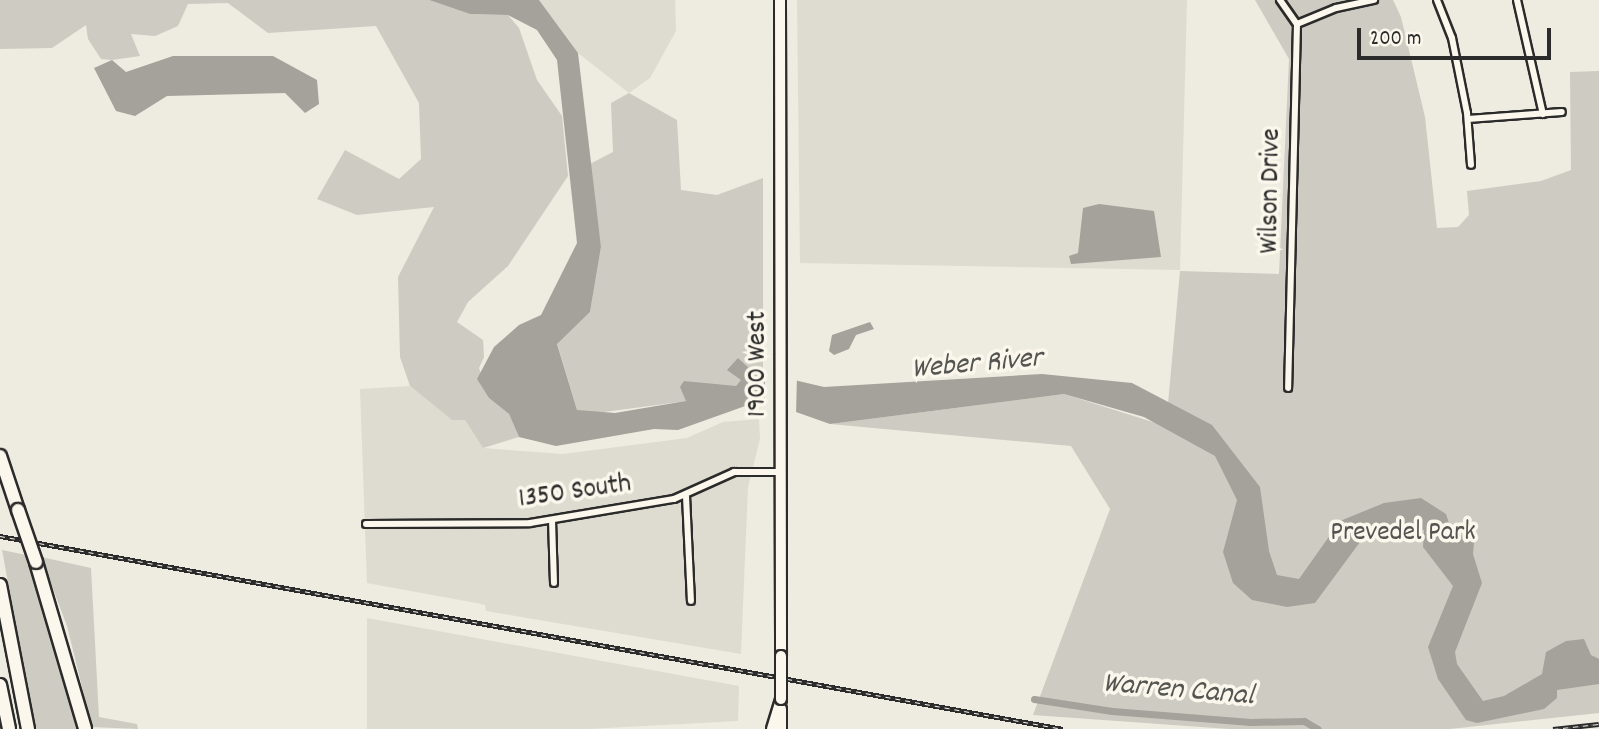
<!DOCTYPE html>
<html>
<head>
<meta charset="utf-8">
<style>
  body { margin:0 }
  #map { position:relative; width:1599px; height:729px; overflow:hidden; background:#eeebe0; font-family:Dekko,sans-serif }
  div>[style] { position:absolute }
  .built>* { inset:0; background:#dedbd1 }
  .green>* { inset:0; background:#cecbc2 }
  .water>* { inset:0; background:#a4a29a }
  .pier>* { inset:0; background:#eeebe0 }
  .canal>* { height:7px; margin:-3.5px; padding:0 3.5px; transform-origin:3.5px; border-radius:3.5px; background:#a4a29a }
  .roads { filter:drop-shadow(2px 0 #2b2b2b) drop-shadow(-2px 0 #2b2b2b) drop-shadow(0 2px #2b2b2b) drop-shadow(0 -2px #2b2b2b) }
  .minor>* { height:6px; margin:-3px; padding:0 3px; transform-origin:3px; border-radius:3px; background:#fbf7ec }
  .primary>* { height:10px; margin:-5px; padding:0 5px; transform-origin:5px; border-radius:5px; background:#fbf7ec }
  .motorway>* { height:12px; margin:-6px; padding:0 6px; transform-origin:6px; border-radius:6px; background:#fbf7ec }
  .rail>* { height:4.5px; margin-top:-2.25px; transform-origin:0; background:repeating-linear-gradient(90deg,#fbf7ec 0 5px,#2b2b2b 0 10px); box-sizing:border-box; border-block:2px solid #2b2b2b }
  .bridges { filter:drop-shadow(2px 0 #2b2b2b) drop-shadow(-2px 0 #2b2b2b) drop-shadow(0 2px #2b2b2b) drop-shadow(0 -2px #2b2b2b) }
  .primary-bridge>* { height:10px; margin:-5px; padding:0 5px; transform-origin:5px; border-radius:5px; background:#fbf7ec }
  .motorway-bridge>* { height:12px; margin:-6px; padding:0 6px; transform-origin:6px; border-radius:6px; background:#fbf7ec }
  span { translate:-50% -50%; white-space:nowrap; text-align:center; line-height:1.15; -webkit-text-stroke:7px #fbf7ec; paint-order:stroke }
  .street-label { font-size:28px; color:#2b2b2b }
  .park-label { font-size:28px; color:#545351 }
  .water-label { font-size:30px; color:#555552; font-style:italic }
  .scale { position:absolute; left:1357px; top:28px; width:194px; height:32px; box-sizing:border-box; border:4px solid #2b2b2b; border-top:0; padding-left:9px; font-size:21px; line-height:24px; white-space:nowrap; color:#2b2b2b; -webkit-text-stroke:5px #fbf7ec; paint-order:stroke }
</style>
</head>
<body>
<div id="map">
  <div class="built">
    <i style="clip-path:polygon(539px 0,675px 0,676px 31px,650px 78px,629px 93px,578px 53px)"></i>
    <i style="clip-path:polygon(797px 0,1187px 0,1180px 270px,800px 263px)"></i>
    <i style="clip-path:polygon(410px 386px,452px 420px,465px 420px,483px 448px,563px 454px,687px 438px,723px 422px,759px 419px,760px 439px,748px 487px,741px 654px,486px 611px,485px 605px,476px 603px,367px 583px,360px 389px)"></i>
    <i style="clip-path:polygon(367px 618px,739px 686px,738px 721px,587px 729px,367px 729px)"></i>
  </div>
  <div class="green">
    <i style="clip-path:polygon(0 0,429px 0,470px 14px,508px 15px,519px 28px,537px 80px,562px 116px,568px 176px,508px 266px,468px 302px,457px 322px,483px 340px,484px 357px,479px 368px,489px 398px,509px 414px,519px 437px,483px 448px,465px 420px,452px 420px,410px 386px,400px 357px,398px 277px,434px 207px,357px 215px,317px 199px,345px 150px,399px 179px,421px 159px,419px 103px,376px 26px,268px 33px,228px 3px,188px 4px,178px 26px,155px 36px,131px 34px,140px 56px,112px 60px,101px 59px,88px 39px,86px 25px,52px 48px,0 49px)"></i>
    <i style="clip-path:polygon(1255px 0,1393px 0,1401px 17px,1425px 117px,1437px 228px,1458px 227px,1469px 215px,1467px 191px,1541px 181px,1571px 170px,1570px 72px,1599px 71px,1599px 713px,1450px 729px,1229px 729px,1033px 715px,1110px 509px,1071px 446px,830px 424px,1064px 394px,1159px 424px,1168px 404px,1180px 271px,1279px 274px,1289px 59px)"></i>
    <i style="clip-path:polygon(629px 93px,677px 120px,681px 190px,717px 195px,763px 178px,763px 373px,751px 370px,736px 386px,725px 388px,685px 381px,687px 401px,589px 414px,577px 410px,557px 343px,590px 312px,601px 247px,588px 165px,613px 152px,611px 103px)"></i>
    <i style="clip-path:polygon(2px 550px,26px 555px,77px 729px,35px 729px)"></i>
    <i style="clip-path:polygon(41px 557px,91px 568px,99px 717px,137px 724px,138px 729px,92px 727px,67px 626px)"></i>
  </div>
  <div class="water">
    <i style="clip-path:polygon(429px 0,539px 0,578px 53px,601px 247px,590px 312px,557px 344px,577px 410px,615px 413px,686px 401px,680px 387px,684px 381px,736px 386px,741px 380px,727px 370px,738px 358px,751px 370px,824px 387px,1042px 374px,1132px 383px,1212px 425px,1260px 487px,1269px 551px,1277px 575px,1299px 579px,1340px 521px,1384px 503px,1421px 498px,1446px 514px,1452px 532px,1463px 536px,1468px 526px,1475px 531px,1473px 554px,1482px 583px,1455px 652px,1457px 664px,1483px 701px,1504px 696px,1542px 674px,1546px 652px,1566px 641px,1584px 639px,1591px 655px,1599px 659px,1599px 684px,1557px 690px,1557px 698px,1544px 709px,1477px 723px,1466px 720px,1438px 679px,1428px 647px,1453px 586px,1423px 547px,1424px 530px,1380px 526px,1360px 542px,1315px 603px,1287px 607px,1252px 600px,1233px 583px,1223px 552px,1237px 500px,1215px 456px,1144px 417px,1064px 394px,830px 424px,762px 400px,678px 430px,654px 429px,556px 446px,519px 437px,509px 414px,489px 398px,477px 379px,494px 347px,519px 325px,541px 315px,577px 243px,557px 60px,537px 30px,508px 15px,470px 14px)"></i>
    <i style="clip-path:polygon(173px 56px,273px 56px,317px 80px,319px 104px,305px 113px,285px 93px,167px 96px,135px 116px,116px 111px,94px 68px,112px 60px,126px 72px)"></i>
    <i style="clip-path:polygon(1099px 204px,1154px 211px,1161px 257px,1071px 264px,1069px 256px,1078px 253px,1083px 208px)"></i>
    <i style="clip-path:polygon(870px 322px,874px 329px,856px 335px,849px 349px,834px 355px,829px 351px,832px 335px)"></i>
  </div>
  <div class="pier">
    <i style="clip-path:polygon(765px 370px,797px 374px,796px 416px,765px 405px)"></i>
  </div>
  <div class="canal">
    <i style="left:1034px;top:699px;width:79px;rotate:8.7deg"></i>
    <i style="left:1112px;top:711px;width:139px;rotate:4.5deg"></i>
    <i style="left:1251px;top:722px;width:53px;rotate:-1.1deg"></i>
    <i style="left:1304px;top:721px;width:16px;rotate:30deg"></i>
  </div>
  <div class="roads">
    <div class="minor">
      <i style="left:1280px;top:0;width:29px;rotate:55deg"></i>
      <i style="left:1297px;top:24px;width:364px;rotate:91.4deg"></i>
      <i style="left:1437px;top:0;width:41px;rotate:68.5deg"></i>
      <i style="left:1452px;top:38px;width:76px;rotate:78.7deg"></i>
      <i style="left:1467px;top:113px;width:52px;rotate:85.6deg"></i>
      <i style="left:1517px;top:0;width:117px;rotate:77.2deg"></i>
      <i style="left:1297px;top:24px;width:42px;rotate:-22.3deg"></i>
      <i style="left:1336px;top:8px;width:39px;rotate:-12deg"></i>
      <i style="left:1468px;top:119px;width:94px;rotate:-4.3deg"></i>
      <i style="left:686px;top:496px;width:105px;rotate:87.3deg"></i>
      <i style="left:552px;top:520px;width:63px;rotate:88.2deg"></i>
      <i style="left:366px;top:524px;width:164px;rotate:-0.3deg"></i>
      <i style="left:530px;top:523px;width:146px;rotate:-9.5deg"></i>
      <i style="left:674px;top:499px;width:66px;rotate:-24.2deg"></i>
      <i style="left:734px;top:472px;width:48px"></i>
    </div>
    <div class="primary">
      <i style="left:780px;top:0;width:656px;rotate:89.91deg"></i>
      <i style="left:772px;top:729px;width:31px;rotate:-73deg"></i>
      <i style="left:781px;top:729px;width:20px;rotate:-90deg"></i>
    </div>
    <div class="motorway">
      <i style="left:0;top:456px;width:57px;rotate:71.6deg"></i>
      <i style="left:36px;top:562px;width:174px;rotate:73.6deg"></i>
      <i style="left:0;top:585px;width:147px;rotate:79deg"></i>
      <i style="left:0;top:685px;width:45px;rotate:78.4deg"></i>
    </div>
  </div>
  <div class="rail">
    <i style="left:0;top:536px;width:1080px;rotate:10.29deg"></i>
    <i style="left:1553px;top:729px;width:46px;rotate:-6.2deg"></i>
  </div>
  <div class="bridges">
    <div class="primary-bridge">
      <i style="left:781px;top:699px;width:43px;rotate:-90deg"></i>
    </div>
    <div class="motorway-bridge">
      <i style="left:18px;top:510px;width:55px;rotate:70.9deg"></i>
    </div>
  </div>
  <div class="street-label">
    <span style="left:1272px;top:191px;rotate:-89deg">Wilson Drive</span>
    <span style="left:759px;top:364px;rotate:-90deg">1900 West</span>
    <span style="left:575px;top:493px;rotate:-8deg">1350 South</span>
  </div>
  <div class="park-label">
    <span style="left:1403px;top:534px">Prevedel Park</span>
  </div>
  <div class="water-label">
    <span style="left:977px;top:366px;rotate:-5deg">Weber River</span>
    <span style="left:1178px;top:692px;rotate:5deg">Warren Canal</span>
  </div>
  <div class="scale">200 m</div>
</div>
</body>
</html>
